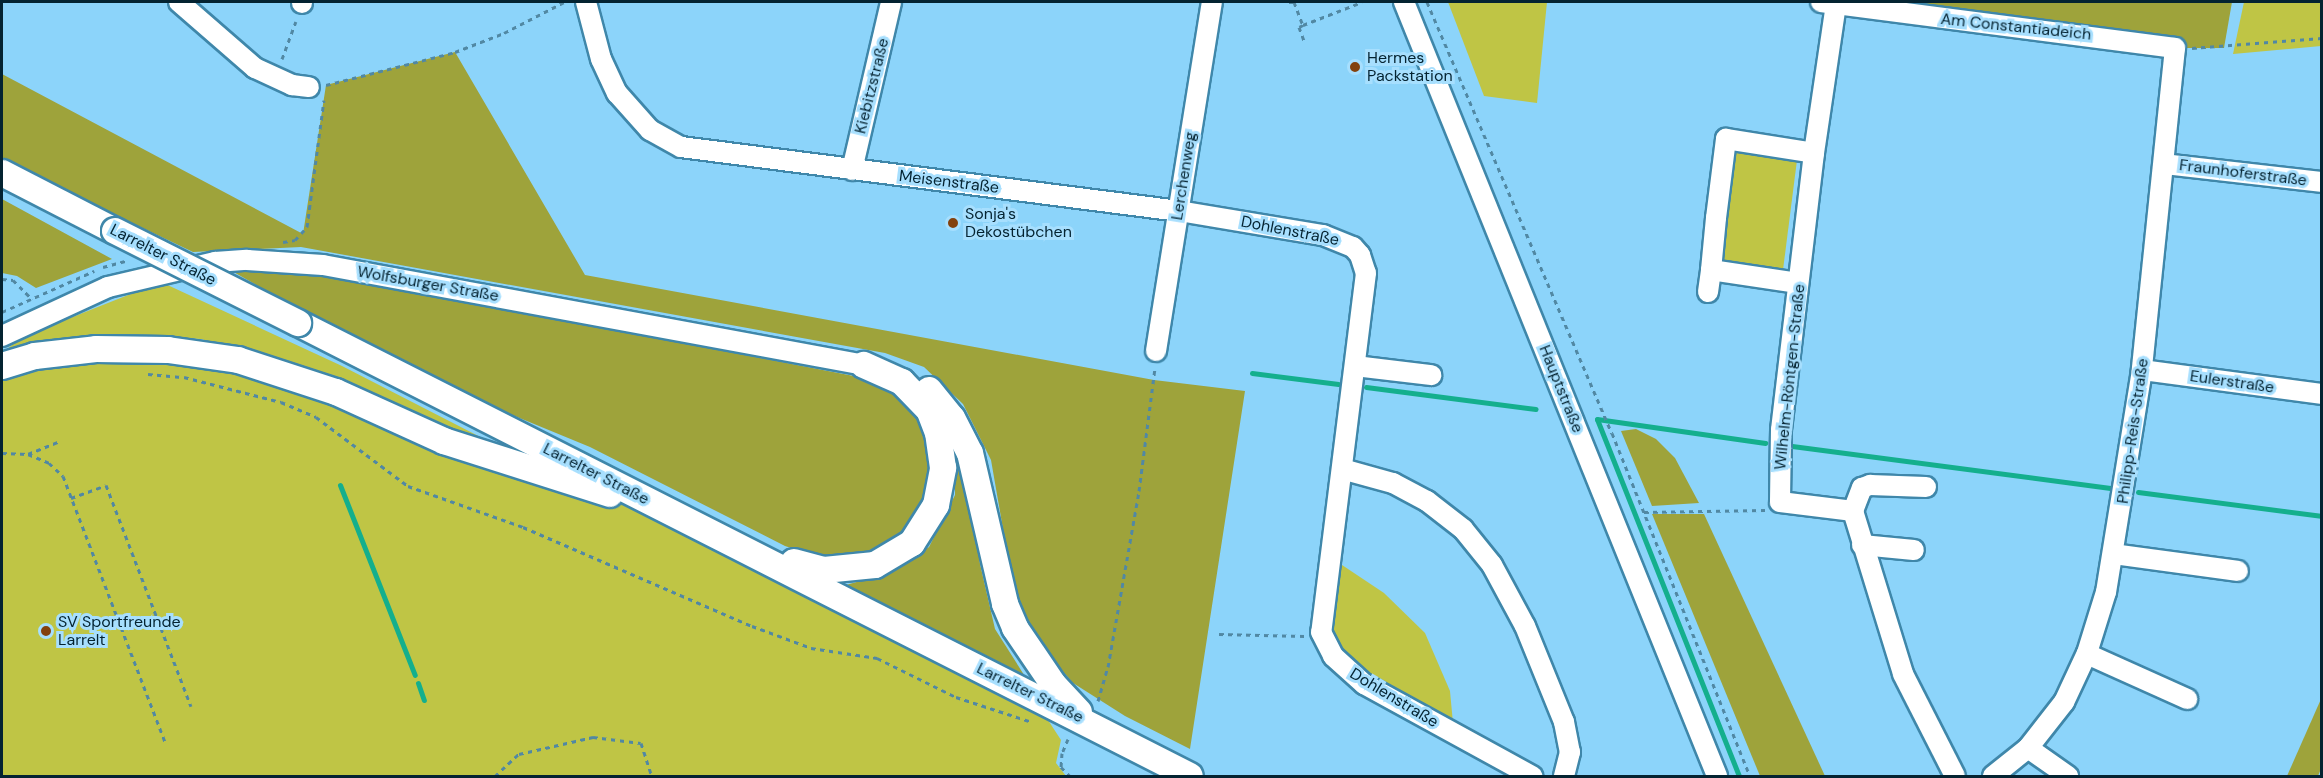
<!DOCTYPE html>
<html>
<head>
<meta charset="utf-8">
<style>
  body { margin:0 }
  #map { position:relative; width:2323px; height:778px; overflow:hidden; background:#8cd4fa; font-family:"DM Sans",sans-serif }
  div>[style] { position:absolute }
  .green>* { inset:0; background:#bfc545 }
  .forest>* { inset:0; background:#9ea33b }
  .stream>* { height:5px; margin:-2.5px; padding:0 2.5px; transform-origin:2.5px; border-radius:2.5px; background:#14af8d }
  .path>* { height:3px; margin-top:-1.5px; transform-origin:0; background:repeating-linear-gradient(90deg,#5188a3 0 4.5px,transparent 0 9px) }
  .roads { filter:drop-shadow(2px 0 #3f87aa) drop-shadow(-2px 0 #3f87aa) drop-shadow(0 2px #3f87aa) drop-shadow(0 -2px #3f87aa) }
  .minor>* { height:20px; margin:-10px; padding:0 10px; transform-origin:10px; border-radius:10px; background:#fff }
  .major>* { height:26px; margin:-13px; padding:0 13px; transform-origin:13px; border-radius:13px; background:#fff }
  .bridges { filter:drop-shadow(2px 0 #3f87aa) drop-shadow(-2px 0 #3f87aa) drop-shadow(0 2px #3f87aa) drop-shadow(0 -2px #3f87aa) }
  .major-bridge>* { height:26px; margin:-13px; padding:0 13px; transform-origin:13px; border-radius:13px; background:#fff }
  .dots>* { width:16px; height:16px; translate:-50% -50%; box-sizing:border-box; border:3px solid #a7dffe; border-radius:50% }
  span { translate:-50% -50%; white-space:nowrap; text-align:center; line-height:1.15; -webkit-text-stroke:6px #a7dffe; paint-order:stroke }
  .street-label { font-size:16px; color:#042331 }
  .poi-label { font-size:16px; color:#042331 }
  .left { translate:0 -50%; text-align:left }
  .frame { position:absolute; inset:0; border:3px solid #042331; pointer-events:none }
</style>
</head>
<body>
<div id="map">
  <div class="green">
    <i style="clip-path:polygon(1448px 2px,1547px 2px,1537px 103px,1484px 96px)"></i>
    <i style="clip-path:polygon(2244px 2px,2321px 2px,2321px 46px,2233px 54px)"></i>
    <i style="clip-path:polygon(1735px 152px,1797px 160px,1783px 270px,1721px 262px)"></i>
    <i style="clip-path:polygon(161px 282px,342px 366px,523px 459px,459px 436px,316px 372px,201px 339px,100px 334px,2px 353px,22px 337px)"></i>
    <i style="clip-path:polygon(168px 350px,669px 511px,1031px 694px,1061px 740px,1056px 763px,1066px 776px,2px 776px,2px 366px)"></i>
    <i style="clip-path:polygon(1330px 557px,1384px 593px,1425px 633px,1450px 691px,1454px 734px,1364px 684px,1321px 622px)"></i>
  </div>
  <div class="forest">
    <i style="clip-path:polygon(1821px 2px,2232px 2px,2224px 48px,2175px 48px)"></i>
    <i style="clip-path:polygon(455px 52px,585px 275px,1154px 380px,1245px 391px,1190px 749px,1125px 716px,1073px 683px,1030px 634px,1010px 569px,991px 460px,963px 404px,924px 367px,885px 353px,301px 247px,193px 252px,2px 161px,2px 74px,303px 234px,326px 85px)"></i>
    <i style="clip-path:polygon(2px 199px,112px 259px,36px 288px,17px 276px,2px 273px)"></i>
    <i style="clip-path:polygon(230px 270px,350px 279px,890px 383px,918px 411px,932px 449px,925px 497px,911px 525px,869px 555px,824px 559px,785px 546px,590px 447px,483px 403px,353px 340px)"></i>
    <i style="clip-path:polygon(1636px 429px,1656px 439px,1675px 458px,1699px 503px,1652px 506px,1621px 431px)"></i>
    <i style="clip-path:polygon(955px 441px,971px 500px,980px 564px,995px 629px,1026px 678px,842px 586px,886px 574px,929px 547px,955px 495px)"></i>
    <i style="clip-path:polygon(1652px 514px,1704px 514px,1825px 776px,1760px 776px)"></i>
    <i style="clip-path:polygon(2321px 699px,2321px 769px,2318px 776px,2287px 776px)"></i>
  </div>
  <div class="stream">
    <i style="left:1252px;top:373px;width:87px;rotate:7.3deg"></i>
    <i style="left:1366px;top:387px;width:171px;rotate:7.4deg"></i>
    <i style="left:1792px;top:446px;width:321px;rotate:7.5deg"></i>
    <i style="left:340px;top:485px;width:204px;rotate:68.5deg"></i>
    <i style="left:2138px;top:492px;width:186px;rotate:7.4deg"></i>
    <i style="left:418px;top:683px;width:18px;rotate:71deg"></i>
    <i style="left:1739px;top:776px;width:384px;rotate:-111.7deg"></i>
    <i style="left:1597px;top:419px;width:170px;rotate:8.1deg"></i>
  </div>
  <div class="path">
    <i style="left:1289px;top:2px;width:5px"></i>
    <i style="left:1294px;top:2px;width:25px;rotate:69deg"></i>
    <i style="left:1303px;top:25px;width:4px;rotate:153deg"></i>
    <i style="left:1299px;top:27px;width:15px;rotate:70deg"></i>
    <i style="left:1427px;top:2px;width:469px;rotate:66.8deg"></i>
    <i style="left:1612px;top:433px;width:370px;rotate:68.1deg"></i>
    <i style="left:1303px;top:25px;width:63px;rotate:-21.3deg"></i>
    <i style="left:2192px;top:48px;width:130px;rotate:-4.4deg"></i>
    <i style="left:282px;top:59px;width:40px;rotate:-69.8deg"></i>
    <i style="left:326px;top:85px;width:133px;rotate:-14.3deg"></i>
    <i style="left:455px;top:52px;width:53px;rotate:-21.2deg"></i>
    <i style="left:504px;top:33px;width:68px;rotate:-27.3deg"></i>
    <i style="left:283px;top:242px;width:12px;rotate:-9deg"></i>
    <i style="left:295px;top:240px;width:18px;rotate:-47deg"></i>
    <i style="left:307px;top:227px;width:128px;rotate:-82.4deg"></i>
    <i style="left:103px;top:267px;width:23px;rotate:-15deg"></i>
    <i style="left:2px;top:279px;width:11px;rotate:5deg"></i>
    <i style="left:13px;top:280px;width:27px;rotate:45deg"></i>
    <i style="left:2px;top:312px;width:101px;rotate:-24deg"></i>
    <i style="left:148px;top:374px;width:36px;rotate:5deg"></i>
    <i style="left:184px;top:377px;width:100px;rotate:14.5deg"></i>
    <i style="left:281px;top:402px;width:38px;rotate:23deg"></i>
    <i style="left:316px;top:417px;width:115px;rotate:36.9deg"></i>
    <i style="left:408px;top:486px;width:122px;rotate:19.6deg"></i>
    <i style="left:523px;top:527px;width:249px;rotate:23.4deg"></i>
    <i style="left:752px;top:626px;width:63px;rotate:20.4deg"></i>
    <i style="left:811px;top:648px;width:67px;rotate:8.6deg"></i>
    <i style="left:877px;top:658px;width:88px;rotate:26.3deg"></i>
    <i style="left:956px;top:697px;width:80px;rotate:18.2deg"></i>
    <i style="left:2px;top:453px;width:26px;rotate:2deg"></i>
    <i style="left:28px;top:454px;width:35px;rotate:-22deg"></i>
    <i style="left:28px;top:454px;width:23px;rotate:23deg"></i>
    <i style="left:49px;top:463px;width:19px;rotate:43deg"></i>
    <i style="left:63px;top:476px;width:287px;rotate:69deg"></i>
    <i style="left:71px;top:498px;width:37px;rotate:-20deg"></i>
    <i style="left:106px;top:485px;width:237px;rotate:69deg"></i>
    <i style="left:1644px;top:512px;width:121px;rotate:-0.9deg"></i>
    <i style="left:1219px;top:634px;width:86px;rotate:1.3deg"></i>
    <i style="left:1098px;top:701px;width:35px;rotate:-74deg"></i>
    <i style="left:1108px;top:667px;width:179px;rotate:-80deg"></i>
    <i style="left:1139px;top:491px;width:124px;rotate:-82.6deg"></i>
    <i style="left:1068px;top:739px;width:15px;rotate:113deg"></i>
    <i style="left:1062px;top:753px;width:14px;rotate:94deg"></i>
    <i style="left:1061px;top:767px;width:13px;rotate:45deg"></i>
    <i style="left:495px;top:776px;width:33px;rotate:-43deg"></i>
    <i style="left:519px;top:754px;width:76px;rotate:-12.9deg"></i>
    <i style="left:593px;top:737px;width:48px;rotate:7.1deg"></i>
    <i style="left:641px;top:743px;width:35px;rotate:72deg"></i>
  </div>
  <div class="roads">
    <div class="minor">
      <i style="left:179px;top:2px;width:101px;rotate:41deg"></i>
      <i style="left:255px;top:68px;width:41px;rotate:24.7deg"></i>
      <i style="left:292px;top:85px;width:17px;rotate:7deg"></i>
      <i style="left:586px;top:2px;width:59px;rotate:75.3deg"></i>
      <i style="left:601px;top:59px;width:38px;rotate:65deg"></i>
      <i style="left:617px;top:93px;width:50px;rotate:48.3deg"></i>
      <i style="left:650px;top:130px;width:35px;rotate:29deg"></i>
      <i style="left:681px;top:147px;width:502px;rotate:7.32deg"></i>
      <i style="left:1179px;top:211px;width:146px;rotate:9.5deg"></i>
      <i style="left:1323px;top:235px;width:32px;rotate:22deg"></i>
      <i style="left:1353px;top:247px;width:11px;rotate:49deg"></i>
      <i style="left:1360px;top:255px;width:19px;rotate:72deg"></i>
      <i style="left:1366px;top:273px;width:362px;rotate:97.1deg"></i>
      <i style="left:1321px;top:632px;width:27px;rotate:63deg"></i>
      <i style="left:1333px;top:656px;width:42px;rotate:42.1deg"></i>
      <i style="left:1364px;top:684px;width:192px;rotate:28.7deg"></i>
      <i style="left:1404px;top:2px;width:835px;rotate:67.98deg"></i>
      <i style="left:1821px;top:2px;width:357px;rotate:7.4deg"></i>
      <i style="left:2175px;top:48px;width:324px;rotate:95.9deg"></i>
      <i style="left:2142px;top:370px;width:225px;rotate:99.2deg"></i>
      <i style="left:2106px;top:592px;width:64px;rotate:107.3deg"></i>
      <i style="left:2087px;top:653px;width:54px;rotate:115.1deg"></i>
      <i style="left:2064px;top:702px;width:58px;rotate:128deg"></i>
      <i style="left:2028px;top:748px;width:45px;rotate:141.3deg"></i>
      <i style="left:302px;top:3px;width:1px;rotate:-90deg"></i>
      <i style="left:1836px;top:4px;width:151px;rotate:98.4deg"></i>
      <i style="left:1814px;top:153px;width:279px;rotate:96.8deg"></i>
      <i style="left:1781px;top:430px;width:72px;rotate:90.8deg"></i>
      <i style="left:1780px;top:502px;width:74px;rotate:7deg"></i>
      <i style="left:1853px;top:511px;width:170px;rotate:72.9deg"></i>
      <i style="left:1903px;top:674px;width:114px;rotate:63deg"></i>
      <i style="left:2164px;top:164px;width:159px;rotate:6.5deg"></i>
      <i style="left:852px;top:170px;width:172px;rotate:-76.9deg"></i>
      <i style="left:1798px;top:283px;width:88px;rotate:-171.5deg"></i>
      <i style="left:1711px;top:270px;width:52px;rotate:-84.5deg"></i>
      <i style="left:1716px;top:218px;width:80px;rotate:-82.8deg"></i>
      <i style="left:1726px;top:139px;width:89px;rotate:9deg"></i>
      <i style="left:1708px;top:292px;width:22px;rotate:-82deg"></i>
      <i style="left:2px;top:336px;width:117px;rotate:-24.8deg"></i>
      <i style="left:108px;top:287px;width:110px;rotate:-13.2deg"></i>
      <i style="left:215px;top:262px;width:32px;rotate:-4deg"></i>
      <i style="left:247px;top:260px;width:76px;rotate:3.8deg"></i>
      <i style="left:323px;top:265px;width:550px;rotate:10.47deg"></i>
      <i style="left:1156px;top:351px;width:353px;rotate:-80.9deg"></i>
      <i style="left:1355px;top:366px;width:77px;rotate:6.8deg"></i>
      <i style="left:2142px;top:370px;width:182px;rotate:7.6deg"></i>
      <i style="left:1342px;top:469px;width:53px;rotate:15.4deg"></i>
      <i style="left:1393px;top:483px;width:38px;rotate:28deg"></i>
      <i style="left:1427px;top:501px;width:46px;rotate:37.9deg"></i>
      <i style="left:1463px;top:529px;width:46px;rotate:51.1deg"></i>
      <i style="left:1492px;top:565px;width:69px;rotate:61.6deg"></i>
      <i style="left:1525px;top:626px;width:104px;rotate:67.9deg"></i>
      <i style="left:1564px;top:722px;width:31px;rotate:79deg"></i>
      <i style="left:1570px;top:752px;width:25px;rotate:104deg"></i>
      <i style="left:1853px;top:511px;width:25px;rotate:-69deg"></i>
      <i style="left:1862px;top:488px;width:9px;rotate:-21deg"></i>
      <i style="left:1870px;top:485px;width:56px;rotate:2deg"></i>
      <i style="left:1862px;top:545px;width:52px;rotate:5.5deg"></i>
      <i style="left:2113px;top:554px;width:126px;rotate:7.7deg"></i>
      <i style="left:2087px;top:654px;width:110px;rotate:24.2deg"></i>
      <i style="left:2028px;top:748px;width:49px;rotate:35deg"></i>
    </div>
    <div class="major">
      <i style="left:2px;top:173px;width:127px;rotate:27.2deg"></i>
      <i style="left:298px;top:323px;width:1000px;rotate:26.92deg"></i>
      <i style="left:2px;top:366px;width:34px;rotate:-17deg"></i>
      <i style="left:35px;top:356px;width:61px;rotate:-6.5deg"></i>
      <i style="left:96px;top:349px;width:72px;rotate:0.8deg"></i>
      <i style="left:168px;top:350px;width:71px;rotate:8.1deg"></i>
      <i style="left:238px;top:360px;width:103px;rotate:18.1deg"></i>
      <i style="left:336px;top:392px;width:119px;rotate:24.4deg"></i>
      <i style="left:444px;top:441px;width:174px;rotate:17.7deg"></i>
      <i style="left:929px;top:390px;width:36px;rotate:51deg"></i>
      <i style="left:952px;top:418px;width:39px;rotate:63deg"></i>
      <i style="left:970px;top:453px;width:155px;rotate:76.9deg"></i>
      <i style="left:1005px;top:604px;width:26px;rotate:67deg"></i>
      <i style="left:1015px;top:628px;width:68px;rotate:55.8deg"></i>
      <i style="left:1053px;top:684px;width:38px;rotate:47deg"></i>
      <i style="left:794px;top:562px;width:31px;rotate:15deg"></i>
      <i style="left:824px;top:570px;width:51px;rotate:-5.6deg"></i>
      <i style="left:875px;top:565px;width:43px;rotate:-30.7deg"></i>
      <i style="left:912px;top:543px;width:45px;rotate:-57.7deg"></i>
      <i style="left:936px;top:505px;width:38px;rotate:-79deg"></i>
      <i style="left:943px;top:468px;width:35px;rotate:-98deg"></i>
      <i style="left:938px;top:433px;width:25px;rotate:-111deg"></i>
      <i style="left:929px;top:410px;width:39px;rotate:-134deg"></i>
      <i style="left:902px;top:382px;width:42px;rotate:-155.9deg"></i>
    </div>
  </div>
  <div class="bridges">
    <div class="major-bridge">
      <i style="left:115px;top:231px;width:205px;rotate:26.7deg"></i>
    </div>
  </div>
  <div class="dots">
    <i style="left:1355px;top:67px;background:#83410d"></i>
    <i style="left:953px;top:223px;background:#83410d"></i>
    <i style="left:46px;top:631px;background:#83410d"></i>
  </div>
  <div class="street-label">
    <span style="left:2016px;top:27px;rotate:6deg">Am Constantiadeich</span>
    <span style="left:872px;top:86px;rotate:-76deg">Kiebitzstraße</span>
    <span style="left:2243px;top:173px;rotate:7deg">Fraunhoferstraße</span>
    <span style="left:1184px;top:176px;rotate:-81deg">Lerchenweg</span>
    <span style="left:949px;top:182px;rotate:7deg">Meisenstraße</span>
    <span style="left:1290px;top:231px;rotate:11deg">Dohlenstraße</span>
    <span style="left:163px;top:255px;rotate:27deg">Larrelter Straße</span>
    <span style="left:428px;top:284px;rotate:10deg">Wolfsburger Straße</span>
    <span style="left:1790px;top:377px;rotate:-84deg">Wilhelm-Röntgen-Straße</span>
    <span style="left:2232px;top:382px;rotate:8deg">Eulerstraße</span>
    <span style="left:1561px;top:389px;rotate:68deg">Hauptstraße</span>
    <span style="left:2133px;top:431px;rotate:-82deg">Philipp-Reis-Straße</span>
    <span style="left:596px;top:474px;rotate:27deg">Larrelter Straße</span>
    <span style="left:1030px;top:693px;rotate:26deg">Larrelter Straße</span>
    <span style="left:1394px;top:698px;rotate:31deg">Dohlenstraße</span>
  </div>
  <div class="poi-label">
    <span class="left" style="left:1367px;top:67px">Hermes<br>Packstation</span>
    <span class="left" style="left:965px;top:223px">Sonja's<br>Dekostübchen</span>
    <span class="left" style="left:58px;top:631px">SV Sportfreunde<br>Larrelt</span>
  </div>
  <div class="frame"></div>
</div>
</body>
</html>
